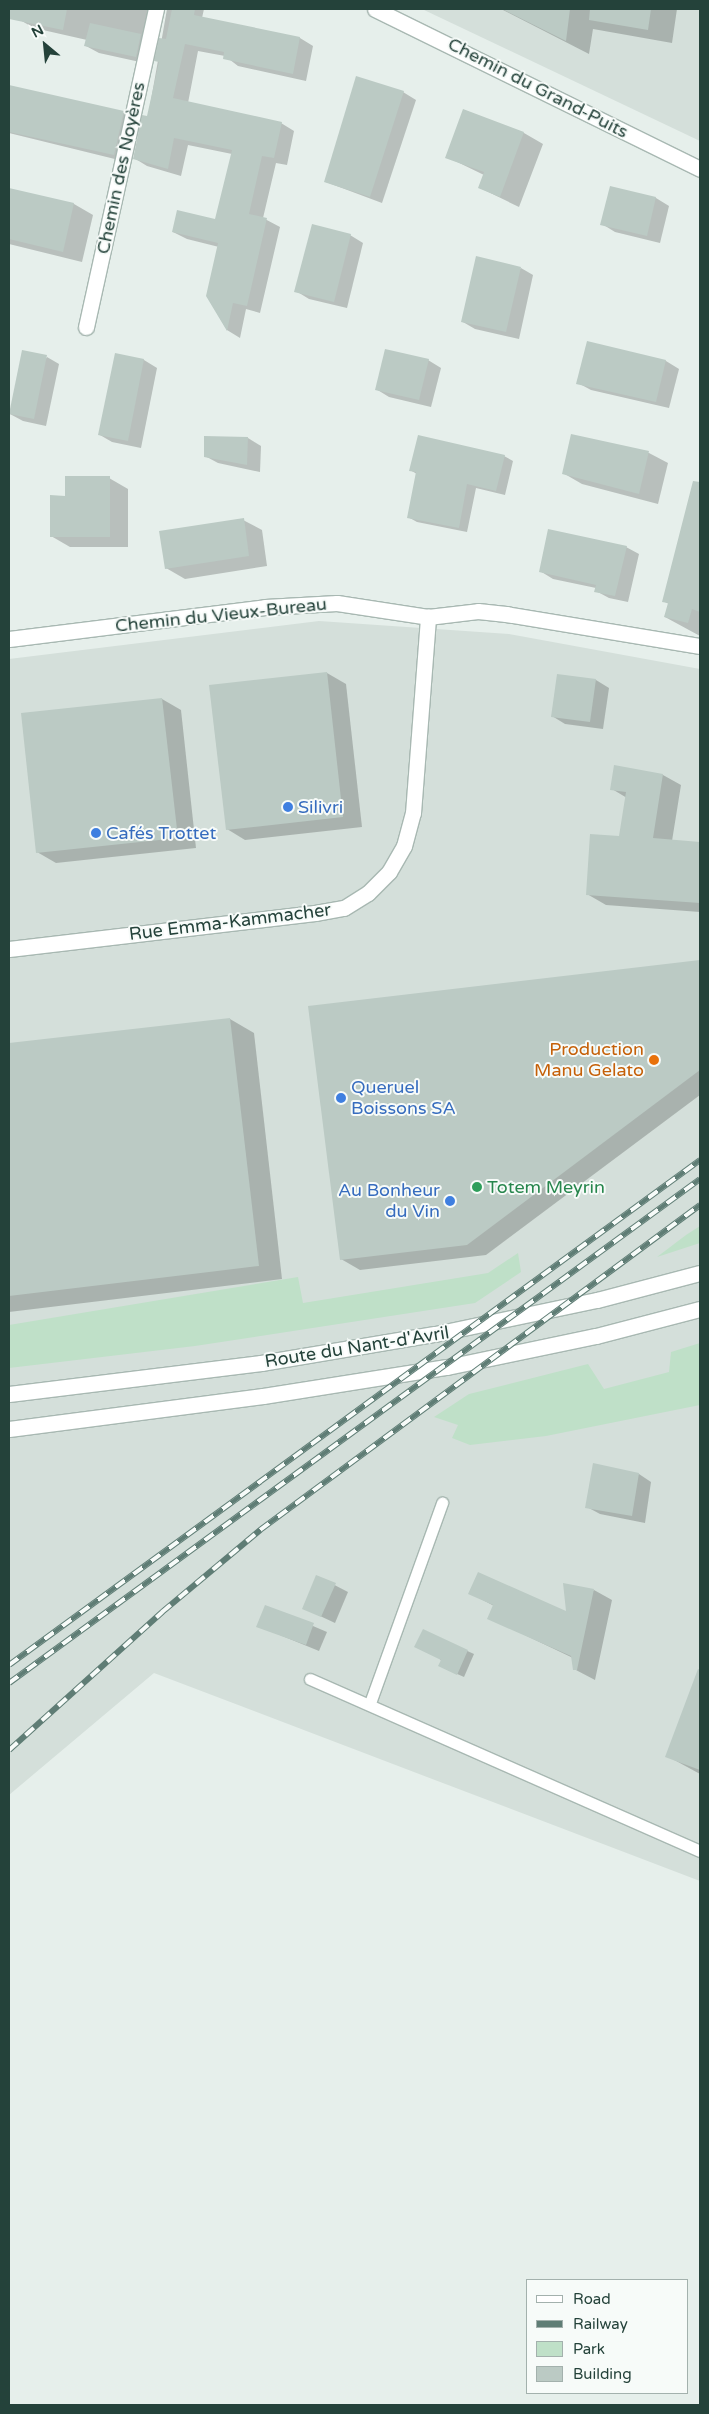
<!DOCTYPE html>
<html>
<head>
<meta charset="utf-8">
<style>
  body { margin:0 }
  #map { position:relative; width:709px; height:2414px; overflow:hidden; background:#e6efeb; font-family:"Varela Round",sans-serif }
  div>[style] { position:absolute }
  .built>* { inset:0; background:#d4dfda }
  .green>* { inset:0; background:#bfe0c8 }
  .shadow>* { inset:0; background:#0003 }
  .building>* { inset:0; background:#bbcac4 }
  .roads { filter:drop-shadow(1px 0 #a8b8b2) drop-shadow(-1px 0 #a8b8b2) drop-shadow(0 1px #a8b8b2) drop-shadow(0 -1px #a8b8b2) }
  .lane>* { height:11px; margin:-5.5px; padding:0 5.5px; transform-origin:5.5px; border-radius:5.5px; background:#fff }
  .street>* { height:15px; margin:-7.5px; padding:0 7.5px; transform-origin:7.5px; border-radius:7.5px; background:#fff }
  .secondary>* { height:15px; margin:-7.5px; padding:0 7.5px; transform-origin:7.5px; border-radius:7.5px; background:#fff }
  .rail>* { height:5.5px; margin-top:-2.75px; transform-origin:0; background:repeating-linear-gradient(90deg,#f7fbf9 0 11px,#5f7d75 0 22px); box-sizing:border-box; border-block:1px solid #5f7d75 }
  .dots>* { width:14px; height:14px; translate:-50% -50%; box-sizing:border-box; border:2px solid #f7fbf9; border-radius:50% }
  span { translate:-50% -50%; white-space:nowrap; text-align:center; line-height:1.15; -webkit-text-stroke:4px #f7fbf9; paint-order:stroke }
  .street-label { font-size:18px; color:#24423a }
  .shop-label { font-size:18px; color:#366cbe }
  .left { translate:0 -50%; text-align:left }
  .right { translate:-100% -50%; text-align:right }
  .food-label { font-size:18px; color:#c56008 }
  .leisure-label { font-size:18px; color:#27864d }
  .frame { position:absolute; inset:0; border:10px solid #24423a; pointer-events:none }
  .legend { position:absolute; left:526px; top:2279px; width:162px; height:115px; box-sizing:border-box; background:#f7fbf9; border:1px solid #a3b1ad; margin:0; padding:6px 9px; list-style:none; font-size:15px; color:#24423a }
  .legend li { display:flex; align-items:center; gap:10px; height:25px }
  .legend b { width:25px; border:1px solid #a3b1ad }
  .north { position:absolute; left:20px; top:20px; width:50px; height:50px; -webkit-text-stroke:4px #f7fbf9; paint-order:stroke; rotate:332deg; font-size:14px; font-weight:700; line-height:20px; text-align:center; color:#24423a }
  .north::after { content:''; display:block; margin:auto; width:18px; height:22px; background:#24423a; clip-path:polygon(50% 0,100% 100%,50% 72%,0 100%) }
</style>
</head>
<body>
<div id="map">
  <div class="built">
    <i style="clip-path:polygon(422px 9px,700px 9px,700px 141px)"></i>
    <i style="clip-path:polygon(319px 621px,509px 634px,700px 669px,700px 1881px,154px 1673px,9px 1795px,9px 659px)"></i>
  </div>
  <div class="green">
    <i style="clip-path:polygon(700px 1226px,700px 1243px,657px 1257px,686px 1235px)"></i>
    <i style="clip-path:polygon(518px 1253px,521px 1272px,475px 1303px,195px 1346px,9px 1368px,9px 1325px,298px 1277px,303px 1303px,488px 1273px)"></i>
    <i style="clip-path:polygon(700px 1343px,700px 1405px,546px 1436px,470px 1445px,452px 1438px,458px 1425px,434px 1417px,469px 1394px,588px 1364px,604px 1389px,669px 1372px,671px 1352px)"></i>
  </div>
  <div class="shadow">
    <i style="clip-path:polygon(23px 9px,165px 9px,160px 14px,149px 64px,99px 53px,86px 46px,87px 40px,34px 28px,20px 20px)"></i>
    <i style="clip-path:polygon(167px 9px,204px 9px,202px 18px,300px 38px,313px 46px,306px 81px,238px 66px,225px 56px,198px 51px,188px 103px,281px 123px,294px 131px,287px 165px,276px 163px,263px 218px,280px 227px,260px 313px,246px 309px,240px 338px,227px 330px,207px 296px,219px 247px,187px 239px,173px 232px,216px 221px,232px 154px,188px 145px,181px 176px,147px 166px,134px 158px,148px 117px)"></i>
    <i style="clip-path:polygon(501px 9px,677px 9px,672px 43px,593px 29px,589px 54px)"></i>
    <i style="clip-path:polygon(12px 87px,124px 112px,136px 119px,127px 162px,9px 133px)"></i>
    <i style="clip-path:polygon(403px 92px,416px 100px,382px 203px,326px 182px)"></i>
    <i style="clip-path:polygon(464px 110px,524px 133px,543px 144px,519px 207px,480px 188px,484px 175px,447px 157px)"></i>
    <i style="clip-path:polygon(611px 188px,656px 198px,669px 206px,660px 243px,615px 232px,602px 224px)"></i>
    <i style="clip-path:polygon(9px 189px,74px 204px,93px 215px,82px 262px,9px 244px)"></i>
    <i style="clip-path:polygon(350px 235px,363px 243px,347px 308px,309px 299px,296px 291px)"></i>
    <i style="clip-path:polygon(521px 268px,533px 275px,519px 339px,475px 329px,463px 322px)"></i>
    <i style="clip-path:polygon(588px 343px,666px 361px,679px 369px,669px 408px,591px 390px,578px 383px)"></i>
    <i style="clip-path:polygon(116px 355px,144px 360px,157px 368px,141px 448px,112px 442px,100px 435px)"></i>
    <i style="clip-path:polygon(47px 357px,59px 364px,46px 426px,23px 421px,10px 414px)"></i>
    <i style="clip-path:polygon(428px 360px,441px 368px,431px 407px,389px 397px,376px 389px)"></i>
    <i style="clip-path:polygon(572px 435px,649px 453px,668px 463px,658px 504px,582px 484px,563px 473px)"></i>
    <i style="clip-path:polygon(248px 438px,261px 446px,260px 472px,218px 463px,205px 456px)"></i>
    <i style="clip-path:polygon(504px 456px,513px 461px,505px 495px,476px 488px,467px 532px,417px 522px,408px 517px,417px 474px,410px 470px)"></i>
    <i style="clip-path:polygon(109px 478px,128px 489px,128px 547px,70px 547px,51px 536px,66px 497px)"></i>
    <i style="clip-path:polygon(699px 498px,700px 499px,700px 636px,665px 617px,669px 604px,663px 601px)"></i>
    <i style="clip-path:polygon(9px 508px,10px 509px,10px 553px,9px 553px)"></i>
    <i style="clip-path:polygon(243px 520px,262px 530px,267px 566px,185px 579px,166px 568px)"></i>
    <i style="clip-path:polygon(626px 547px,639px 554px,628px 602px,609px 598px,596px 591px,596px 588px,553px 579px,540px 571px)"></i>
    <i style="clip-path:polygon(327px 673px,346px 684px,362px 827px,245px 840px,227px 829px)"></i>
    <i style="clip-path:polygon(558px 675px,596px 680px,609px 688px,603px 729px,565px 724px,552px 716px)"></i>
    <i style="clip-path:polygon(162px 699px,181px 710px,196px 848px,56px 863px,37px 852px)"></i>
    <i style="clip-path:polygon(615px 767px,663px 775px,681px 785px,672px 841px,700px 843px,700px 912px,606px 905px,587px 894px,620px 837px,627px 798px,612px 789px)"></i>
    <i style="clip-path:polygon(700px 961px,700px 1095px,486px 1255px,360px 1270px,341px 1259px,310px 1007px)"></i>
    <i style="clip-path:polygon(230px 1019px,254px 1033px,282px 1279px,9px 1312px,9px 1044px)"></i>
    <i style="clip-path:polygon(639px 1474px,651px 1482px,645px 1523px,600px 1514px,587px 1507px)"></i>
    <i style="clip-path:polygon(317px 1576px,348px 1592px,335px 1623px,303px 1608px)"></i>
    <i style="clip-path:polygon(594px 1590px,612px 1600px,595px 1680px,574px 1669px,573px 1658px,489px 1618px,494px 1606px,470px 1593px,568px 1613px)"></i>
    <i style="clip-path:polygon(266px 1606px,327px 1632px,319px 1651px,258px 1626px)"></i>
    <i style="clip-path:polygon(423px 1631px,474px 1654px,464px 1677px,446px 1669px)"></i>
    <i style="clip-path:polygon(700px 1667px,700px 1774px,667px 1756px)"></i>
  </div>
  <div class="building">
    <i style="clip-path:polygon(9px 9px,67px 9px,63px 30px,9px 19px)"></i>
    <i style="clip-path:polygon(172px 9px,195px 9px,194px 15px,300px 37px,293px 74px,223px 59px,224px 52px,185px 44px,173px 98px,282px 122px,274px 158px,262px 156px,249px 214px,267px 218px,247px 306px,233px 303px,227px 331px,206px 296px,218px 243px,172px 232px,177px 210px,215px 219px,232px 150px,174px 138px,168px 169px,133px 159px,142px 115px,147px 116px,159px 62px,154px 61px,159px 38px,166px 39px)"></i>
    <i style="clip-path:polygon(502px 9px,570px 9px,566px 41px)"></i>
    <i style="clip-path:polygon(590px 9px,651px 9px,648px 30px,589px 20px)"></i>
    <i style="clip-path:polygon(90px 23px,141px 34px,136px 57px,84px 46px)"></i>
    <i style="clip-path:polygon(356px 76px,404px 91px,370px 197px,324px 182px)"></i>
    <i style="clip-path:polygon(9px 85px,124px 111px,114px 155px,9px 132px)"></i>
    <i style="clip-path:polygon(463px 109px,524px 132px,500px 197px,478px 188px,484px 172px,445px 158px)"></i>
    <i style="clip-path:polygon(610px 186px,656px 197px,647px 236px,600px 225px)"></i>
    <i style="clip-path:polygon(9px 188px,74px 203px,63px 252px,9px 239px)"></i>
    <i style="clip-path:polygon(312px 224px,351px 234px,334px 302px,294px 292px)"></i>
    <i style="clip-path:polygon(476px 256px,521px 267px,506px 332px,461px 322px)"></i>
    <i style="clip-path:polygon(587px 341px,666px 360px,656px 402px,576px 384px)"></i>
    <i style="clip-path:polygon(385px 349px,429px 359px,419px 400px,375px 390px)"></i>
    <i style="clip-path:polygon(22px 350px,47px 355px,34px 419px,9px 414px)"></i>
    <i style="clip-path:polygon(115px 353px,144px 359px,128px 441px,98px 435px)"></i>
    <i style="clip-path:polygon(571px 434px,649px 451px,639px 494px,562px 474px)"></i>
    <i style="clip-path:polygon(418px 435px,505px 455px,496px 491px,467px 484px,459px 528px,407px 518px,416px 472px,409px 471px)"></i>
    <i style="clip-path:polygon(204px 436px,248px 437px,247px 465px,204px 457px)"></i>
    <i style="clip-path:polygon(65px 476px,110px 476px,110px 537px,50px 537px,50px 495px,65px 496px)"></i>
    <i style="clip-path:polygon(693px 481px,700px 482px,700px 612px,692px 609px,688px 623px,664px 617px,668px 603px,662px 602px)"></i>
    <i style="clip-path:polygon(244px 518px,249px 556px,165px 569px,159px 531px)"></i>
    <i style="clip-path:polygon(548px 529px,627px 546px,615px 596px,594px 592px,596px 585px,539px 572px)"></i>
    <i style="clip-path:polygon(327px 672px,343px 817px,226px 830px,209px 685px)"></i>
    <i style="clip-path:polygon(557px 674px,596px 679px,590px 722px,551px 717px)"></i>
    <i style="clip-path:polygon(162px 698px,178px 838px,36px 853px,21px 713px)"></i>
    <i style="clip-path:polygon(614px 765px,663px 774px,653px 838px,700px 842px,700px 903px,586px 895px,590px 834px,619px 836px,626px 792px,610px 790px)"></i>
    <i style="clip-path:polygon(700px 960px,700px 1070px,467px 1245px,340px 1260px,308px 1006px)"></i>
    <i style="clip-path:polygon(230px 1018px,259px 1266px,9px 1296px,9px 1043px)"></i>
    <i style="clip-path:polygon(593px 1463px,639px 1473px,632px 1516px,585px 1508px)"></i>
    <i style="clip-path:polygon(478px 1572px,566px 1611px,563px 1583px,594px 1589px,577px 1670px,573px 1670px,571px 1656px,487px 1619px,493px 1605px,468px 1594px)"></i>
    <i style="clip-path:polygon(316px 1575px,336px 1583px,321px 1617px,302px 1609px)"></i>
    <i style="clip-path:polygon(265px 1605px,314px 1623px,306px 1645px,256px 1627px)"></i>
    <i style="clip-path:polygon(423px 1629px,468px 1650px,457px 1675px,438px 1666px,441px 1660px,414px 1647px)"></i>
    <i style="clip-path:polygon(698px 1669px,700px 1670px,700px 1770px,665px 1757px)"></i>
  </div>
  <div class="roads">
    <div class="lane">
      <i style="left:310px;top:1679px;width:426px;rotate:23.8deg"></i>
      <i style="left:370px;top:1703px;width:213px;rotate:-70.2deg"></i>
    </div>
    <div class="street">
      <i style="left:375px;top:9px;width:362px;rotate:26.2deg"></i>
      <i style="left:86px;top:327px;width:326px;rotate:-77.6deg"></i>
      <i style="left:9px;top:639px;width:258px;rotate:-7.1deg"></i>
      <i style="left:265px;top:607px;width:72px;rotate:-3.2deg"></i>
      <i style="left:337px;top:603px;width:92px;rotate:8.7deg"></i>
      <i style="left:428px;top:617px;width:50px;rotate:-6.8deg"></i>
      <i style="left:478px;top:611px;width:28px;rotate:6deg"></i>
      <i style="left:506px;top:614px;width:197px;rotate:9.4deg"></i>
      <i style="left:9px;top:949px;width:308px;rotate:-6.7deg"></i>
      <i style="left:315px;top:913px;width:29px;rotate:-10deg"></i>
      <i style="left:344px;top:908px;width:28px;rotate:-32deg"></i>
      <i style="left:368px;top:893px;width:30px;rotate:-45deg"></i>
      <i style="left:389px;top:872px;width:30px;rotate:-60deg"></i>
      <i style="left:404px;top:846px;width:34px;rotate:-75deg"></i>
      <i style="left:413px;top:813px;width:197px;rotate:-85.6deg"></i>
    </div>
    <div class="secondary">
      <i style="left:9px;top:1394px;width:254px;rotate:-7deg"></i>
      <i style="left:261px;top:1363px;width:176px;rotate:-9.5deg"></i>
      <i style="left:435px;top:1334px;width:166px;rotate:-11.9deg"></i>
      <i style="left:597px;top:1300px;width:106px;rotate:-14.7deg"></i>
      <i style="left:9px;top:1429px;width:256px;rotate:-7.4deg"></i>
      <i style="left:263px;top:1396px;width:186px;rotate:-9deg"></i>
      <i style="left:447px;top:1367px;width:152px;rotate:-11.8deg"></i>
      <i style="left:596px;top:1336px;width:107px;rotate:-14.6deg"></i>
    </div>
  </div>
  <div class="rail">
    <i style="left:9px;top:1665px;width:856px;rotate:-36.16deg"></i>
    <i style="left:9px;top:1683px;width:855px;rotate:-36.11deg"></i>
    <i style="left:9px;top:1750px;width:206px;rotate:-42deg"></i>
    <i style="left:162px;top:1612px;width:128px;rotate:-39.9deg"></i>
    <i style="left:260px;top:1530px;width:547px;rotate:-36.45deg"></i>
  </div>
  <div class="dots">
    <i style="left:288px;top:807px;background:#3f7fe0"></i>
    <i style="left:96px;top:833px;background:#3f7fe0"></i>
    <i style="left:654px;top:1060px;background:#e8710a"></i>
    <i style="left:341px;top:1098px;background:#3f7fe0"></i>
    <i style="left:477px;top:1187px;background:#2e9e5b"></i>
    <i style="left:450px;top:1201px;background:#3f7fe0"></i>
  </div>
  <div class="street-label">
    <span style="left:538px;top:88px;rotate:27deg">Chemin du Grand-Puits</span>
    <span style="left:121px;top:168px;rotate:-78deg">Chemin des Noyères</span>
    <span style="left:221px;top:615px;rotate:-6deg">Chemin du Vieux-Bureau</span>
    <span style="left:230px;top:922px;rotate:-7deg">Rue Emma-Kammacher</span>
    <span style="left:357px;top:1347px;rotate:-9deg">Route du Nant-d'Avril</span>
  </div>
  <div class="shop-label">
    <span class="left" style="left:298px;top:807px">Silivri</span>
    <span class="left" style="left:106px;top:833px">Cafés Trottet</span>
    <span class="left" style="left:351px;top:1098px">Queruel<br>Boissons SA</span>
    <span class="right" style="left:440px;top:1201px">Au Bonheur<br>du Vin</span>
  </div>
  <div class="food-label">
    <span class="right" style="left:644px;top:1060px">Production<br>Manu Gelato</span>
  </div>
  <div class="leisure-label">
    <span class="left" style="left:487px;top:1187px">Totem Meyrin</span>
  </div>
  <div class="frame"></div>
  <ul class="legend">
  <li><b style="height:6px;background:#fff"></b>Road</li>
  <li><b style="height:6px;background:#5f7d75"></b>Railway</li>
  <li><b style="height:14px;background:#bfe0c8"></b>Park</li>
  <li><b style="height:14px;background:#bbcac4"></b>Building</li>
  </ul>
  <div class="north">N</div>
</div>
</body>
</html>
